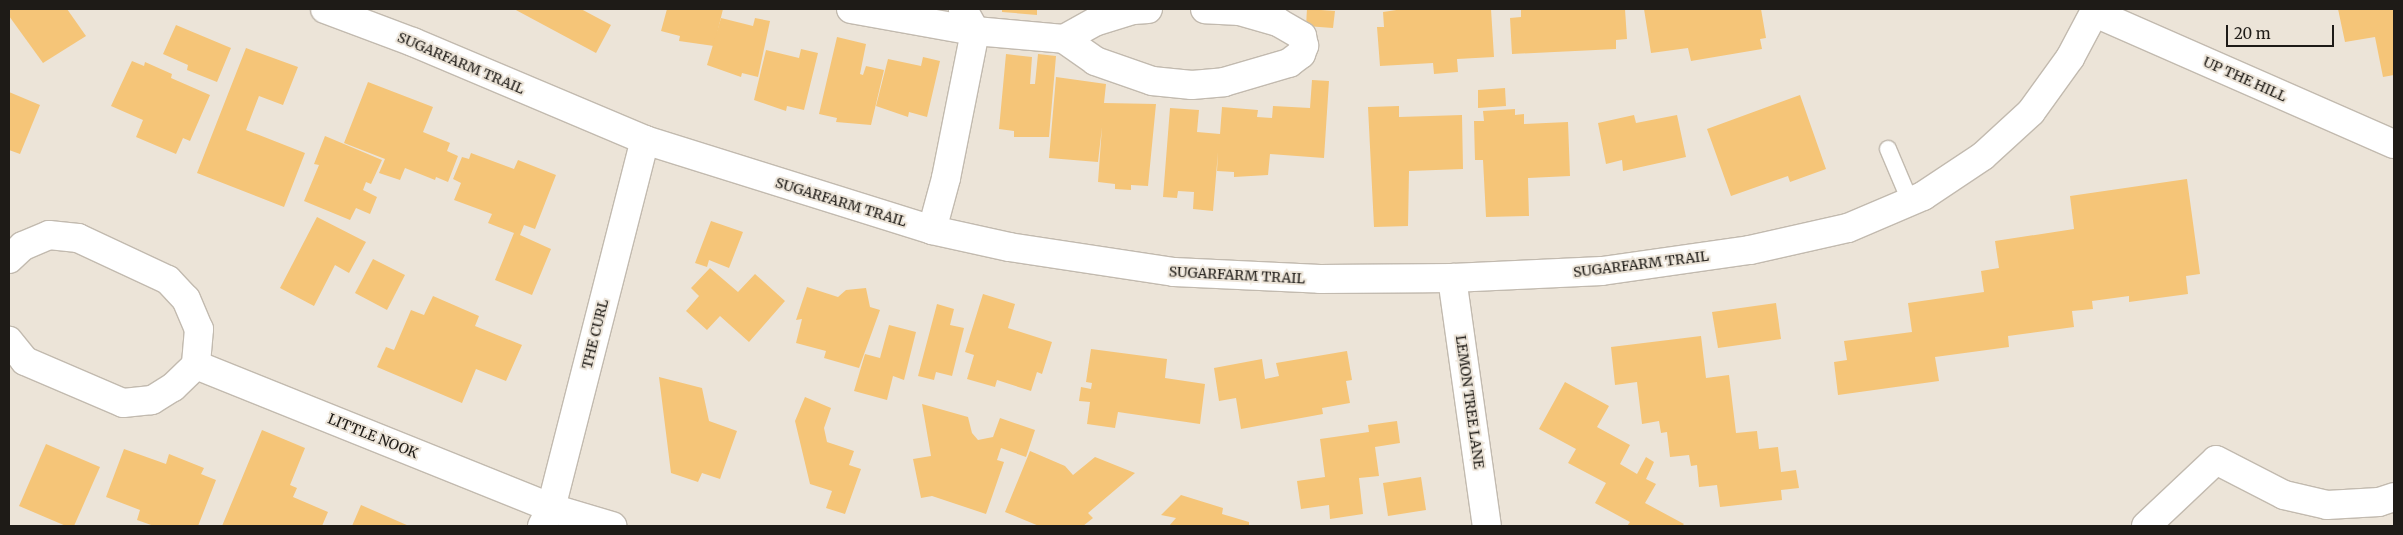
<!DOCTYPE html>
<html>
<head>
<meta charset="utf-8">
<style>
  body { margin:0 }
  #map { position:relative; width:2403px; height:535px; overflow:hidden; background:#ece4d8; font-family:Merriweather,serif }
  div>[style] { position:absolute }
  .building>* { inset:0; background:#f5c578 }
  .roads { filter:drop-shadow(1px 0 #c2baaf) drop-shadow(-1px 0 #c2baaf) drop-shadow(0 1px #c2baaf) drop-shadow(0 -1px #c2baaf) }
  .service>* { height:16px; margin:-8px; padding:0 8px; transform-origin:8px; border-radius:8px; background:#fff }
  .minor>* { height:28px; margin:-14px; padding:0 14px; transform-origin:14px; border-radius:14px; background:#fff }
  span { translate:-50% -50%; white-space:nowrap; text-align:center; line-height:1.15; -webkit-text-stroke:4px #ece4d8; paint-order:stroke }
  .street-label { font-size:14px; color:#1e1b17 }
  .frame { position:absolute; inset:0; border:10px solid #1e1b17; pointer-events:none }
  .scale { position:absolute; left:2226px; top:25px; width:108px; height:22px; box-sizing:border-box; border:2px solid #1e1b17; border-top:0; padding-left:6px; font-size:15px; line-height:18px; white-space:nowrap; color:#1e1b17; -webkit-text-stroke:4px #ece4d8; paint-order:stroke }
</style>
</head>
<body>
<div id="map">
  <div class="building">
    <i style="clip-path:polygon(9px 9px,67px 9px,86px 36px,43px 63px,9px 16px)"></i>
    <i style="clip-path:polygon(514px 9px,581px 9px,611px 25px,596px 53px)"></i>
    <i style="clip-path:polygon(667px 9px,723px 9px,714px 46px,679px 41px,680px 36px,661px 31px)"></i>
    <i style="clip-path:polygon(1002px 9px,1037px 9px,1037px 15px,1002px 12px)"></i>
    <i style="clip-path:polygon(1307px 9px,1335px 11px,1333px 28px,1306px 26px)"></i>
    <i style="clip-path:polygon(1403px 9px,1491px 9px,1494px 57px,1457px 59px,1458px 72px,1434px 74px,1433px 63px,1380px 66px,1377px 27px,1384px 27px,1383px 12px)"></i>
    <i style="clip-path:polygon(1521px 9px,1625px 9px,1627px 39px,1616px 40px,1616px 49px,1512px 54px,1510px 18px,1521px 17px)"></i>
    <i style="clip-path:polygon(1644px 9px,1761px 9px,1766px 38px,1760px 39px,1762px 49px,1691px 61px,1688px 48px,1651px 53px)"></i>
    <i style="clip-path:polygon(2338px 9px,2394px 9px,2394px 75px,2383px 77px,2375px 37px,2345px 42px)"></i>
    <i style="clip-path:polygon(721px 18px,753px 26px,755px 18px,770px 21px,758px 77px,742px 73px,741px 77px,707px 65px)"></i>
    <i style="clip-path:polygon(176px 25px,231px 48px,217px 82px,187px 70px,188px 65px,163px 54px)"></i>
    <i style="clip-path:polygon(837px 37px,866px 44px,860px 74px,863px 75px,866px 66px,884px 70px,871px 125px,836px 122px,837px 118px,819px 114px)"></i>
    <i style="clip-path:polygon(246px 48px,298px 67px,283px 105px,259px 96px,246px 130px,305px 153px,284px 207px,197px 173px)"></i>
    <i style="clip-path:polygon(801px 49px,818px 53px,804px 110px,787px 106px,786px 111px,754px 100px,766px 50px,799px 58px)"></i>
    <i style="clip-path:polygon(1006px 54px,1032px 57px,1030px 84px,1035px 84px,1038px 54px,1056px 56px,1049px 137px,1014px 137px,1014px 131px,999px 129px)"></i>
    <i style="clip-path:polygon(923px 57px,940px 61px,927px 117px,909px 112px,908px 117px,876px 106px,888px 59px,921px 66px)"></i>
    <i style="clip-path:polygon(132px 61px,144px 66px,145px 62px,172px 74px,171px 78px,210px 95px,190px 141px,183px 138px,176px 154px,136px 137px,143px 120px,111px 106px)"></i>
    <i style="clip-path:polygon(1056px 77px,1106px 84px,1104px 103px,1156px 104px,1148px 186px,1131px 185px,1131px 190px,1115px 189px,1115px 184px,1098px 182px,1102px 127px,1098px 162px,1049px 158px)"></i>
    <i style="clip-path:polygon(1312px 80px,1329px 81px,1324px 158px,1270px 154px,1268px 175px,1234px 177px,1234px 172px,1217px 171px,1218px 152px,1213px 211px,1193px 209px,1194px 192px,1178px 191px,1177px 198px,1163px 197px,1170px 108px,1199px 110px,1197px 132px,1220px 134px,1222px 107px,1258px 110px,1257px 117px,1272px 118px,1273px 106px,1310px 108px)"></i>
    <i style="clip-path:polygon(368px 82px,433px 107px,423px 132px,450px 143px,447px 151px,458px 156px,448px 182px,436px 177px,435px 180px,405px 168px,400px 180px,379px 173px,385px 159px,344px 143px)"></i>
    <i style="clip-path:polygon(1505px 88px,1506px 106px,1478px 108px,1478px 90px)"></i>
    <i style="clip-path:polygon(9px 92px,40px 105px,20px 154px,9px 150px)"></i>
    <i style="clip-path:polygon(1800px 95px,1826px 169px,1790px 182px,1788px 176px,1731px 196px,1707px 129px)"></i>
    <i style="clip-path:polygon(1399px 106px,1399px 117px,1462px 115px,1463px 169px,1409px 171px,1408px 226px,1374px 227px,1368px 107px)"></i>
    <i style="clip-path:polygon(1515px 109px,1515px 115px,1524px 114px,1524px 124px,1568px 122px,1570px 176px,1528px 178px,1529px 216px,1486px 217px,1483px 160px,1475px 160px,1474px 121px,1484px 121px,1483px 111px)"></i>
    <i style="clip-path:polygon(1634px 115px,1636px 123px,1677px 115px,1686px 157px,1623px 171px,1622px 160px,1606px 164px,1598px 123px)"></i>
    <i style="clip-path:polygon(325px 136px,382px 160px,371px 184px,366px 182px,363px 190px,377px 197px,370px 214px,356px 208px,350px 220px,304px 201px,319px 165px,314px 164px)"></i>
    <i style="clip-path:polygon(471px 153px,514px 169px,518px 160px,556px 175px,535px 229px,524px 225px,520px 235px,551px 249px,532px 295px,495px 280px,514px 233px,488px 223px,492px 214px,454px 200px,461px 183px,453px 179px,462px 157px,469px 159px)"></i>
    <i style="clip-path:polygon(2187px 179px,2200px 274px,2186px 276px,2188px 294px,2129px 302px,2129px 296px,2092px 301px,2093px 309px,2072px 311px,2074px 327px,2008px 336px,2009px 347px,1935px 357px,1939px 381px,1838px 395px,1834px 362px,1847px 360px,1844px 341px,1912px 332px,1908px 303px,1984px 292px,1981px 271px,1999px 268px,1995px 241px,2074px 229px,2070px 196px)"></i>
    <i style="clip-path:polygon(317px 217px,366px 242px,349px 273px,335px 265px,314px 306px,280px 288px)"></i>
    <i style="clip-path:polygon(711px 221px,743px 232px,729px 268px,709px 260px,707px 267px,695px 263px)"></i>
    <i style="clip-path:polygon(373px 259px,405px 275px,387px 310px,355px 293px)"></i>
    <i style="clip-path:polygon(710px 268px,738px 292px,755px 274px,785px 301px,749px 342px,720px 316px,707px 330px,686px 311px,699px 296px,691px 288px)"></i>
    <i style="clip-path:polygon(807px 287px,838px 297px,846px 290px,866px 288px,870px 307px,880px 310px,859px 368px,824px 358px,826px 351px,796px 343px,802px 319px,796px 320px)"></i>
    <i style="clip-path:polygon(983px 294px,1015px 304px,1008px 328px,1052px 342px,1042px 374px,1037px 372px,1031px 391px,997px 380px,995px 387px,967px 379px,974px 355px,965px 352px)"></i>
    <i style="clip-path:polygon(433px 296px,479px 316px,475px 326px,522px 345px,506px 381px,476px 369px,462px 403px,377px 367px,386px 347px,394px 350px,411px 310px,424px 315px)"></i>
    <i style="clip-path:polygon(1776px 303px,1781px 339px,1718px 348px,1712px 312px)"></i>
    <i style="clip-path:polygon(937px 304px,954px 309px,950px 325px,964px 328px,952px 376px,936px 372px,934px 380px,918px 376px)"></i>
    <i style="clip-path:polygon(889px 325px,916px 332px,904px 380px,893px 376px,887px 400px,854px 391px,865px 354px,880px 358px)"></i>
    <i style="clip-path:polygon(1701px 336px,1706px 378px,1729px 375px,1736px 433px,1757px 431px,1759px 449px,1778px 447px,1781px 472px,1796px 470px,1799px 488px,1781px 490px,1782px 500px,1720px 507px,1717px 485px,1699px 487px,1697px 465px,1691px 466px,1689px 455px,1670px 457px,1667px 432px,1661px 433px,1659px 421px,1642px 424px,1637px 382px,1615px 385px,1611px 347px)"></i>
    <i style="clip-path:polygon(1091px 349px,1167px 359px,1165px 378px,1205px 384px,1200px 424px,1118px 412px,1115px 428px,1087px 424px,1090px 402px,1079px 401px,1081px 387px,1091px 389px,1092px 383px,1086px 382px)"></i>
    <i style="clip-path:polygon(1347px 351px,1352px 380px,1346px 381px,1350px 403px,1322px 408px,1323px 414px,1241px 429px,1236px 398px,1219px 401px,1214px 368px,1262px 359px,1265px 379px,1279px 376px,1276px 363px)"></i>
    <i style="clip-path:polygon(659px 377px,702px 388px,709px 421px,737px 431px,720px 479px,702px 473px,698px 482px,671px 473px)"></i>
    <i style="clip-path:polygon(1565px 382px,1609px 406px,1597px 427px,1630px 445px,1620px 464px,1637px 474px,1646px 457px,1654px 462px,1646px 479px,1656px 484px,1645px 503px,1684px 524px,1682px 526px,1627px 526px,1630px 522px,1595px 503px,1606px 483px,1568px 463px,1576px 449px,1539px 429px)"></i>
    <i style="clip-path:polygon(805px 397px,831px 408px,824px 428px,827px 442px,854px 451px,849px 465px,861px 469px,845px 514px,826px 508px,832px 491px,810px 484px,795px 421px)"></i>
    <i style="clip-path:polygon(922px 404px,968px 417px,972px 433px,978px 440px,993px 437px,1000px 418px,1035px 430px,1026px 457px,1001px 448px,997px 460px,1004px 462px,986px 514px,932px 496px,921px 498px,913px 459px,931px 456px)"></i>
    <i style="clip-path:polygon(1397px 421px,1400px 443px,1375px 447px,1379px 476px,1359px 478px,1363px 514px,1330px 519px,1329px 505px,1301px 509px,1297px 481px,1325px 477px,1320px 439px,1369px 432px,1368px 425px)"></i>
    <i style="clip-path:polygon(262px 430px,305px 448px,290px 485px,297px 488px,293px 497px,328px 512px,322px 526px,222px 526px)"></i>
    <i style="clip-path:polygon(46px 444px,100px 467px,74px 526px,66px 526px,19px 506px)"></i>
    <i style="clip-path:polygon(124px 449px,166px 464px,169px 454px,204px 468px,201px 474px,216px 480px,198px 526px,154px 526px,137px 520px,140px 510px,106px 497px)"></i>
    <i style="clip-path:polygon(1030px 451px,1065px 466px,1073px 475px,1095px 457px,1135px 473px,1088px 513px,1093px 518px,1083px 526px,1039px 526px,1005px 512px)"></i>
    <i style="clip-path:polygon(1421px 477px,1426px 510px,1388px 516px,1383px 483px)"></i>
    <i style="clip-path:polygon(1181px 495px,1223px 508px,1222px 514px,1249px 522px,1249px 526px,1169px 526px,1176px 518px,1161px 515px)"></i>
    <i style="clip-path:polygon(361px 505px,409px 526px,352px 526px)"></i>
  </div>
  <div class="roads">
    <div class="service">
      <i style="left:1888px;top:149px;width:56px;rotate:67.1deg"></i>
    </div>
    <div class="minor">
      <i style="left:325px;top:9px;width:94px;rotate:20.6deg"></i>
      <i style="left:413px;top:42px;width:252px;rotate:22.9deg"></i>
      <i style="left:645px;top:140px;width:301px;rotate:17.4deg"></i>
      <i style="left:932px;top:230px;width:79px;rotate:12.4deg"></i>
      <i style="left:1009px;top:247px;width:167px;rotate:8.6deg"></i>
      <i style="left:1174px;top:272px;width:146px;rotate:2.7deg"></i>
      <i style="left:1320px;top:279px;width:132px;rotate:-0.4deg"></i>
      <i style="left:1452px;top:278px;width:150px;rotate:-2.7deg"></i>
      <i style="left:1602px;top:271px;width:149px;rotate:-8.1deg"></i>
      <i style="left:1750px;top:250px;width:100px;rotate:-12.7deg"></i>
      <i style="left:1848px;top:228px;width:82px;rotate:-23.1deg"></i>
      <i style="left:1923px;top:196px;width:72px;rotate:-33.7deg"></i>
      <i style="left:1983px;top:156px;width:65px;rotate:-42.5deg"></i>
      <i style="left:2031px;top:112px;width:67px;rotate:-54.2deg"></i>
      <i style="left:2070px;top:58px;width:55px;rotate:-62deg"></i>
      <i style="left:851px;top:9px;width:126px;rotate:10.1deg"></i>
      <i style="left:975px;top:31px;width:89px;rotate:5.1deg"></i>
      <i style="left:1064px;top:39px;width:38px;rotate:35deg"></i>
      <i style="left:1095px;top:61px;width:60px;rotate:19.3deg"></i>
      <i style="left:1152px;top:81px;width:40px;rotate:5.7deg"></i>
      <i style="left:1192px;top:85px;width:32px;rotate:-5deg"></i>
      <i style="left:1224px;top:82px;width:68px;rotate:-16.3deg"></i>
      <i style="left:1289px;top:63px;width:15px;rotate:-37deg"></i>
      <i style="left:1301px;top:54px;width:9px;rotate:-69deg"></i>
      <i style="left:1304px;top:46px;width:10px;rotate:-101deg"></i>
      <i style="left:1302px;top:36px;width:28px;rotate:-150deg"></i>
      <i style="left:1278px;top:22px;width:40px;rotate:-164deg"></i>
      <i style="left:1240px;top:11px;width:35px;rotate:-177deg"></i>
      <i style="left:2095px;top:13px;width:326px;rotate:23.7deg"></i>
      <i style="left:1064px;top:39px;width:38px;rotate:-29deg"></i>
      <i style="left:1097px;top:21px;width:38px;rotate:-17deg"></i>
      <i style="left:1133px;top:10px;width:15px;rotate:-4deg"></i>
      <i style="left:932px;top:230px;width:54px;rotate:-74.9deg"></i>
      <i style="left:946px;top:178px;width:150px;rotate:-78.8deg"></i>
      <i style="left:975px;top:31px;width:25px;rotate:-119deg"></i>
      <i style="left:9px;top:259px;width:19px;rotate:-43deg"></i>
      <i style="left:23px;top:246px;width:28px;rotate:-23deg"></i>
      <i style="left:49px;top:235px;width:29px;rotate:6deg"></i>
      <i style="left:78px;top:238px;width:99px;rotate:25deg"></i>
      <i style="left:168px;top:280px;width:26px;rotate:47deg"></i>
      <i style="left:186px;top:299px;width:33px;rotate:67deg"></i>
      <i style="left:199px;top:329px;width:36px;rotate:95deg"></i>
      <i style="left:196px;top:365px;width:32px;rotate:136deg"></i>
      <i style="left:173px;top:387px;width:25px;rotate:148deg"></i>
      <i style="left:152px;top:400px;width:29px;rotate:174deg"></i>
      <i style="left:123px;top:403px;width:107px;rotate:-156.8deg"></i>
      <i style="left:25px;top:361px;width:26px;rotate:-129deg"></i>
      <i style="left:1452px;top:278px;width:250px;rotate:82deg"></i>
      <i style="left:196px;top:365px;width:383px;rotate:21.9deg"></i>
      <i style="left:551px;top:508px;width:64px;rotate:16.4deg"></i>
      <i style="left:542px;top:526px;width:20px;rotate:-63deg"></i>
      <i style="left:551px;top:508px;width:380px;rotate:-75.7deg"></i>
      <i style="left:2146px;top:526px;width:96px;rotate:-43.3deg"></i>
      <i style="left:2216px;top:460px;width:76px;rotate:27.2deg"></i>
      <i style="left:2284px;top:495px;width:44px;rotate:13.1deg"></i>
      <i style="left:2327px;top:505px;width:52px;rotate:-3.3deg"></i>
      <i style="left:2379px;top:502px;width:16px;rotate:-18deg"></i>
    </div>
  </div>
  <div class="street-label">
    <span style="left:461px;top:63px;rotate:23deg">SUGARFARM TRAIL</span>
    <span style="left:2245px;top:79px;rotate:24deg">UP THE HILL</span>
    <span style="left:841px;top:202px;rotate:17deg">SUGARFARM TRAIL</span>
    <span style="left:1641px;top:264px;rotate:-7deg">SUGARFARM TRAIL</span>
    <span style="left:1237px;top:275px;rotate:3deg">SUGARFARM TRAIL</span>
    <span style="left:595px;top:334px;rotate:-76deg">THE CURL</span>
    <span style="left:1470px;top:402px;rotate:82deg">LEMON TREE LANE</span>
    <span style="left:373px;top:436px;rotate:22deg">LITTLE NOOK</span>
  </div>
  <div class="frame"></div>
  <div class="scale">20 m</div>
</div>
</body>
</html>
